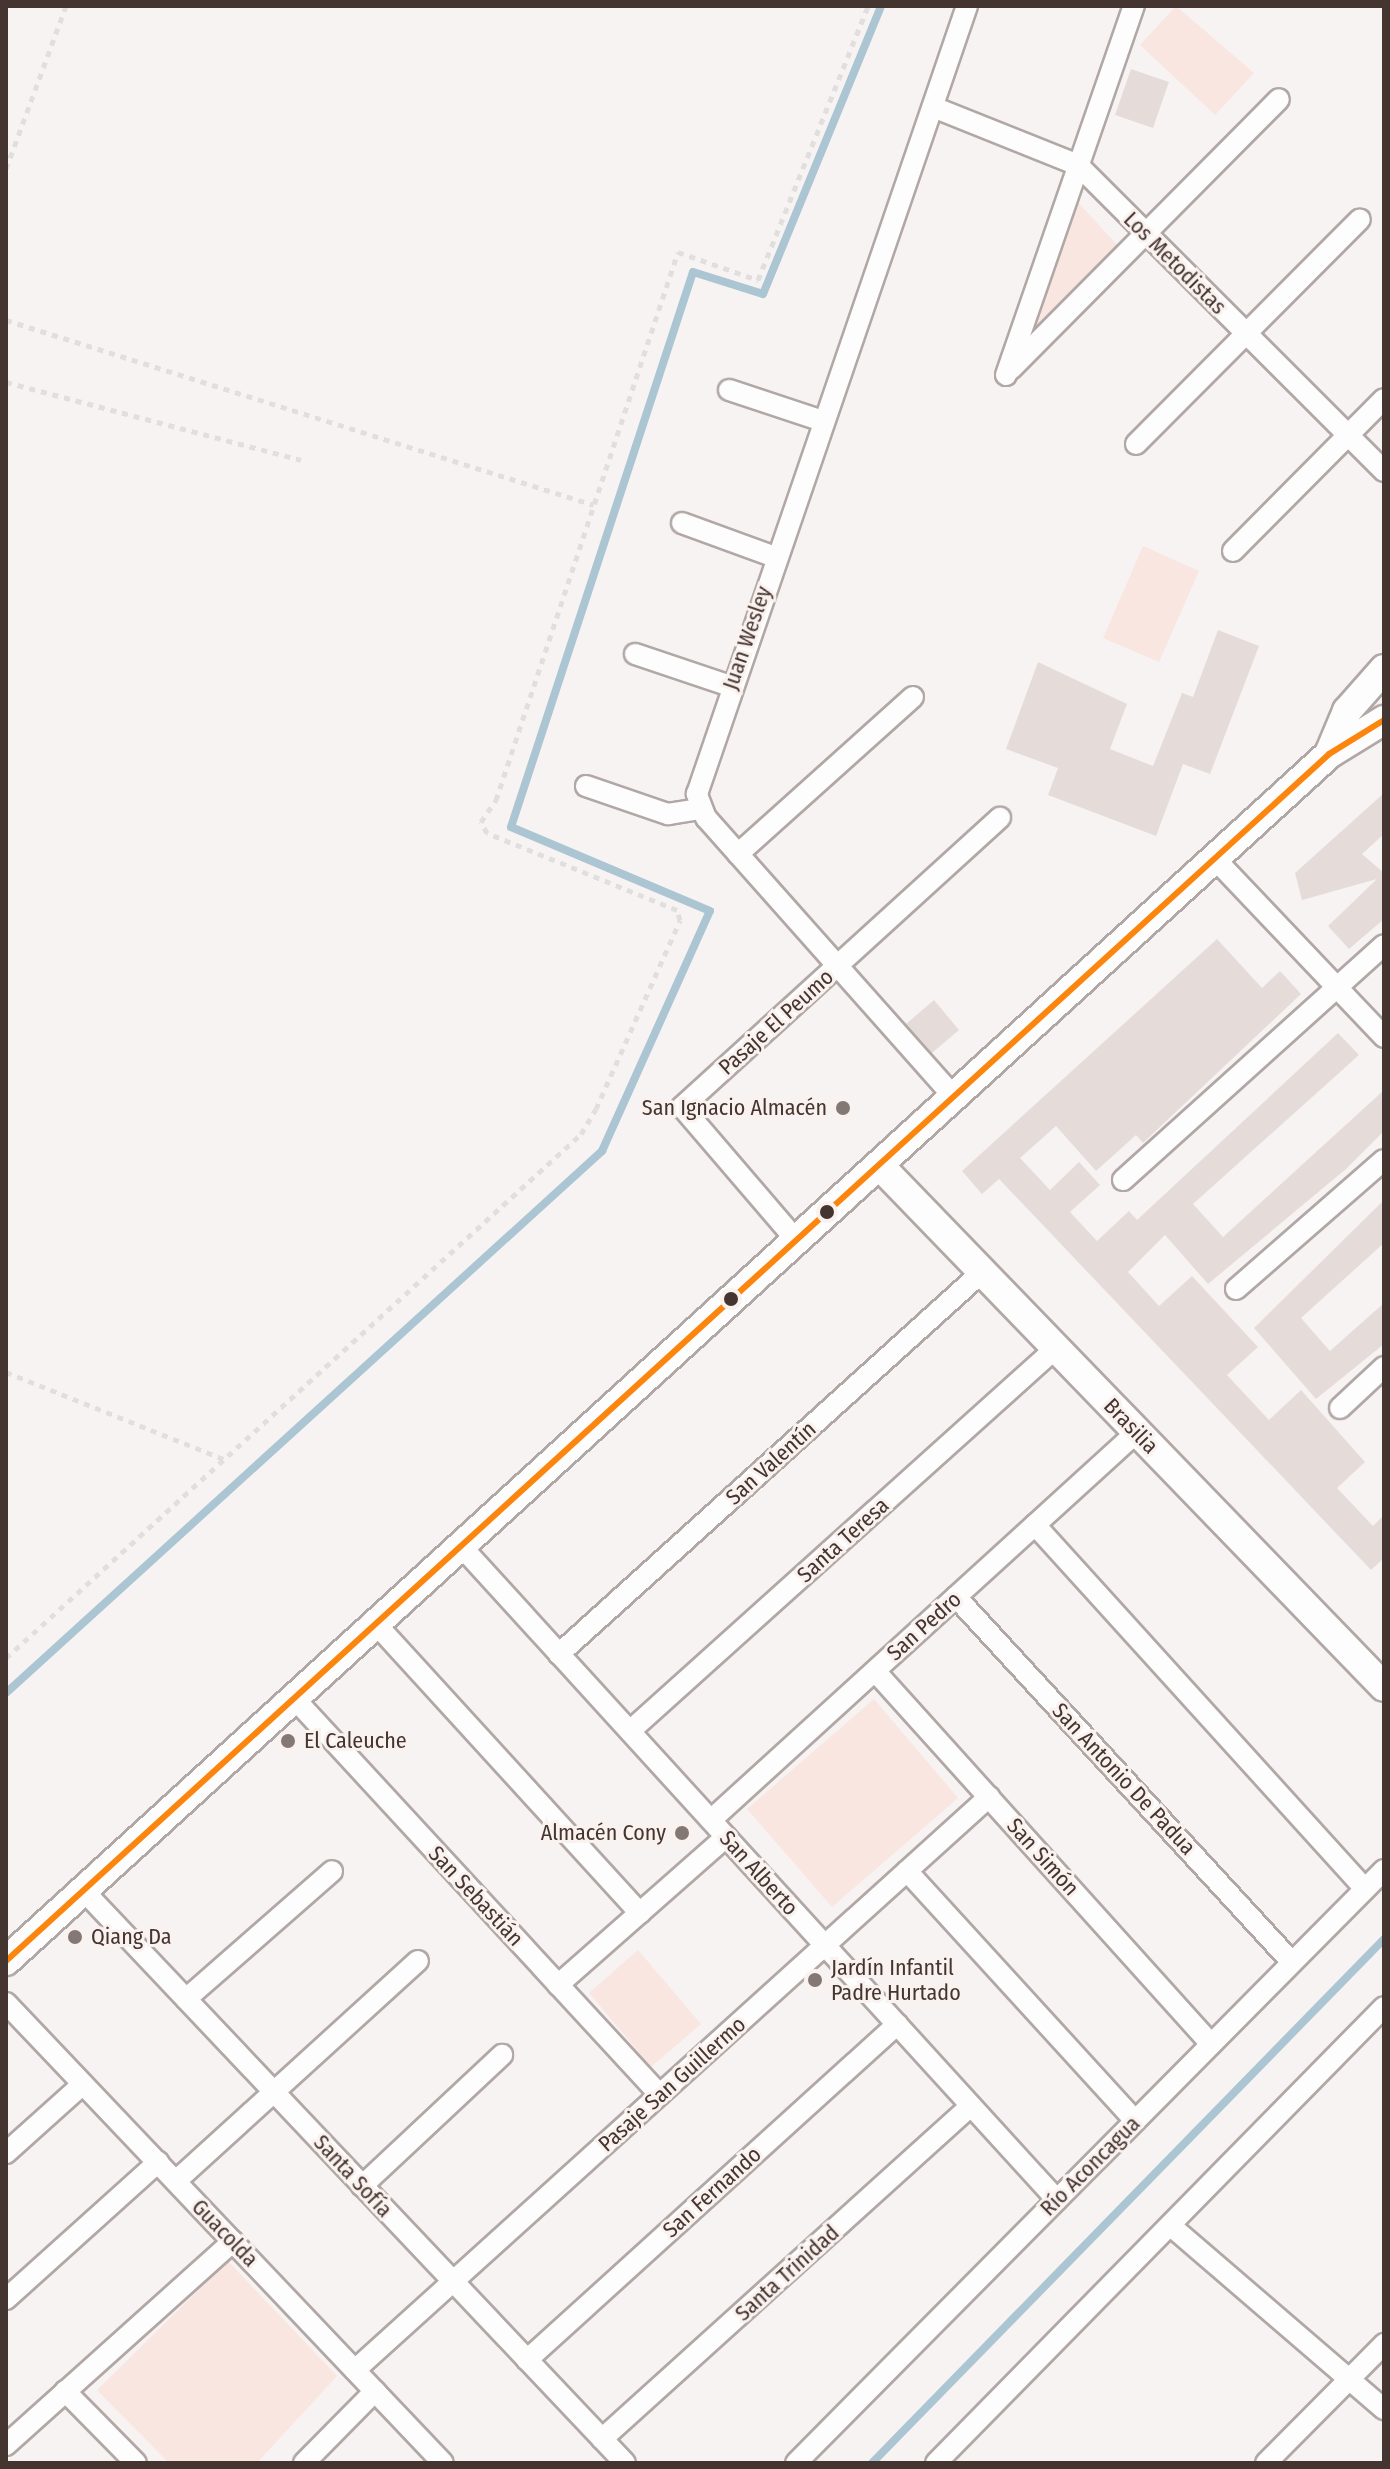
<!DOCTYPE html>
<html>
<head>
<meta charset="utf-8">
<style>
  body { margin:0 }
  #map { position:relative; width:1390px; height:2469px; overflow:hidden; background:#f7f3f2; font-family:"Fira Sans Condensed",sans-serif }
  div>[style] { position:absolute }
  .green>* { inset:0; background:#f9e6e0 }
  .stream>* { height:8px; margin:-4px; padding:0 4px; transform-origin:4px; border-radius:4px; background:#abc5d3 }
  .building>* { inset:0; background:#e5dcd9 }
  .path>* { height:5px; margin-top:-2.5px; transform-origin:0; background:repeating-linear-gradient(90deg,#e1dfde 0 6px,transparent 0 12px) }
  .roads { filter:drop-shadow(2px 0 #b1a8a6) drop-shadow(-2px 0 #b1a8a6) drop-shadow(0 2px #b1a8a6) drop-shadow(0 -2px #b1a8a6) }
  .street>* { height:20px; margin:-10px; padding:0 10px; transform-origin:10px; border-radius:10px; background:#fefdfd }
  .secondary>* { height:28px; margin:-14px; padding:0 14px; transform-origin:14px; border-radius:14px; background:#fefdfd }
  .bus-1>* { height:6px; margin:-3px; padding:0 3px; transform-origin:3px; border-radius:3px; background:#fc850d }
  .dots>* { width:22px; height:22px; translate:-50% -50%; box-sizing:border-box; border:4px solid #faf2ef; border-radius:50% }
  span { translate:-50% -50%; white-space:nowrap; text-align:center; line-height:1.15; -webkit-text-stroke:6px #faf2ef; paint-order:stroke }
  .street-label { font-size:22px; color:#453530 }
  .poi-label { font-size:22px; color:#453530 }
  .right { translate:-100% -50%; text-align:right }
  .left { translate:0 -50%; text-align:left }
  .frame { position:absolute; inset:0; border:8px solid #453530; pointer-events:none }
</style>
</head>
<body>
<div id="map">
  <div class="green">
    <i style="clip-path:polygon(1176px 6px,1254px 73px,1215px 115px,1140px 45px)"></i>
    <i style="clip-path:polygon(1074px 198px,1120px 248px,1030px 334px)"></i>
    <i style="clip-path:polygon(1143px 546px,1199px 571px,1159px 662px,1103px 638px)"></i>
    <i style="clip-path:polygon(874px 1699px,958px 1798px,832px 1907px,747px 1809px)"></i>
    <i style="clip-path:polygon(638px 1950px,701px 2024px,651px 2067px,589px 1993px)"></i>
    <i style="clip-path:polygon(228px 2261px,337px 2376px,257px 2463px,169px 2463px,97px 2390px)"></i>
  </div>
  <div class="stream">
    <i style="left:6px;top:1693px;width:806px;rotate:-42.28deg"></i>
    <i style="left:602px;top:1151px;width:263px;rotate:-65.8deg"></i>
    <i style="left:710px;top:911px;width:216px;rotate:-157.1deg"></i>
    <i style="left:511px;top:827px;width:584px;rotate:-71.84deg"></i>
    <i style="left:693px;top:272px;width:73px;rotate:17.4deg"></i>
    <i style="left:763px;top:294px;width:311px;rotate:-67.7deg"></i>
    <i style="left:872px;top:2463px;width:733px;rotate:-45.66deg"></i>
  </div>
  <div class="building">
    <i style="clip-path:polygon(1131px 69px,1169px 82px,1153px 128px,1115px 115px)"></i>
    <i style="clip-path:polygon(1218px 630px,1259px 646px,1210px 774px,1183px 764px,1156px 836px,1048px 795px,1058px 768px,1006px 749px,1038px 662px,1127px 704px,1110px 749px,1153px 766px,1182px 693px,1193px 697px)"></i>
    <i style="clip-path:polygon(1384px 793px,1384px 834px,1362px 854px,1384px 873px,1384px 919px,1349px 949px,1328px 926px,1377px 879px,1302px 900px,1295px 873px)"></i>
    <i style="clip-path:polygon(1217px 939px,1262px 988px,1280px 971px,1301px 994px,1143px 1143px,1136px 1135px,1096px 1171px,1056px 1126px,1020px 1158px,1050px 1190px,1079px 1162px,1100px 1185px,1070px 1212px,1097px 1241px,1129px 1211px,1137px 1220px,1338px 1033px,1359px 1055px,1193px 1204px,1223px 1237px,1384px 1090px,1384px 1131px,1346px 1169px,1208px 1284px,1165px 1235px,1128px 1272px,1159px 1306px,1192px 1276px,1258px 1347px,1227px 1375px,1269px 1420px,1301px 1390px,1365px 1462px,1337px 1488px,1373px 1526px,1384px 1515px,1384px 1558px,1371px 1570px,999px 1179px,982px 1194px,962px 1171px)"></i>
    <i style="clip-path:polygon(934px 1000px,959px 1030px,932px 1053px,906px 1024px)"></i>
    <i style="clip-path:polygon(1384px 1200px,1384px 1243px,1301px 1318px,1330px 1351px,1384px 1303px,1384px 1344px,1316px 1399px,1254px 1328px)"></i>
  </div>
  <div class="path">
    <i style="left:6px;top:169px;width:174px;rotate:-69.8deg"></i>
    <i style="left:6px;top:320px;width:616px;rotate:17.46deg"></i>
    <i style="left:6px;top:382px;width:305px;rotate:14.8deg"></i>
    <i style="left:6px;top:1372px;width:237px;rotate:21.8deg"></i>
    <i style="left:6px;top:1658px;width:778px;rotate:-42.34deg"></i>
    <i style="left:581px;top:1134px;width:29px;rotate:-59deg"></i>
    <i style="left:596px;top:1109px;width:207px;rotate:-66deg"></i>
    <i style="left:680px;top:920px;width:10px;rotate:-107deg"></i>
    <i style="left:677px;top:910px;width:205px;rotate:-157.9deg"></i>
    <i style="left:487px;top:833px;width:13px;rotate:-119deg"></i>
    <i style="left:481px;top:822px;width:27px;rotate:-56deg"></i>
    <i style="left:496px;top:800px;width:577px;rotate:-71.63deg"></i>
    <i style="left:678px;top:252px;width:85px;rotate:19.3deg"></i>
    <i style="left:758px;top:280px;width:295px;rotate:-68.1deg"></i>
  </div>
  <div class="roads">
    <div class="street">
      <i style="left:933px;top:107px;width:156px;rotate:21.8deg"></i>
      <i style="left:1078px;top:165px;width:433px;rotate:45deg"></i>
      <i style="left:1011px;top:369px;width:380px;rotate:-45.2deg"></i>
      <i style="left:1006px;top:375px;width:391px;rotate:-70.9deg"></i>
      <i style="left:729px;top:390px;width:99px;rotate:18.3deg"></i>
      <i style="left:1136px;top:444px;width:317px;rotate:-45.1deg"></i>
      <i style="left:682px;top:523px;width:99px;rotate:20.1deg"></i>
      <i style="left:1233px;top:551px;width:214px;rotate:-45.2deg"></i>
      <i style="left:635px;top:654px;width:100px;rotate:18.6deg"></i>
      <i style="left:586px;top:786px;width:87px;rotate:18.9deg"></i>
      <i style="left:668px;top:814px;width:33px;rotate:-9deg"></i>
      <i style="left:738px;top:854px;width:235px;rotate:-41.9deg"></i>
      <i style="left:1216px;top:860px;width:244px;rotate:46.5deg"></i>
      <i style="left:954px;top:1097px;width:373px;rotate:-131.6deg"></i>
      <i style="left:706px;top:818px;width:26px;rotate:-111deg"></i>
      <i style="left:697px;top:794px;width:833px;rotate:-71.09deg"></i>
      <i style="left:1123px;top:1180px;width:351px;rotate:-42deg"></i>
      <i style="left:796px;top:1240px;width:175px;rotate:-130.6deg"></i>
      <i style="left:682px;top:1107px;width:430px;rotate:-42.3deg"></i>
      <i style="left:1236px;top:1289px;width:196px;rotate:-41.1deg"></i>
      <i style="left:1340px;top:1408px;width:60px;rotate:-43deg"></i>
      <i style="left:1035px;top:1525px;width:491px;rotate:47.8deg"></i>
      <i style="left:460px;top:1545px;width:886px;rotate:47.65deg"></i>
      <i style="left:956px;top:1597px;width:496px;rotate:47.4deg"></i>
      <i style="left:375px;top:1623px;width:393px;rotate:47.6deg"></i>
      <i style="left:559px;top:1654px;width:570px;rotate:-42.08deg"></i>
      <i style="left:875px;top:1671px;width:502px;rotate:47.99deg"></i>
      <i style="left:293px;top:1697px;width:541px;rotate:47.32deg"></i>
      <i style="left:630px;top:1731px;width:573px;rotate:-41.96deg"></i>
      <i style="left:711px;top:1820px;width:576px;rotate:-42.33deg"></i>
      <i style="left:907px;top:1871px;width:338px;rotate:47.6deg"></i>
      <i style="left:82px;top:1889px;width:790px;rotate:46.59deg"></i>
      <i style="left:558px;top:1985px;width:224px;rotate:-41.4deg"></i>
      <i style="left:186px;top:1999px;width:194px;rotate:-41.2deg"></i>
      <i style="left:6px;top:2003px;width:634px;rotate:46.47deg"></i>
      <i style="left:6px;top:2153px;width:103px;rotate:-41.9deg"></i>
      <i style="left:176px;top:2181px;width:327px;rotate:-42.3deg"></i>
      <i style="left:362px;top:2186px;width:192px;rotate:-43.1deg"></i>
      <i style="left:1171px;top:2226px;width:281px;rotate:40.7deg"></i>
      <i style="left:6px;top:2299px;width:205px;rotate:-42deg"></i>
      <i style="left:527px;top:2360px;width:500px;rotate:-42.2deg"></i>
      <i style="left:355px;top:2370px;width:855px;rotate:-42.11deg"></i>
      <i style="left:65px;top:2391px;width:101px;rotate:45.4deg"></i>
      <i style="left:602px;top:2439px;width:497px;rotate:-42.1deg"></i>
      <i style="left:6px;top:2445px;width:305px;rotate:-41.9deg"></i>
      <i style="left:304px;top:2463px;width:101px;rotate:-45.4deg"></i>
      <i style="left:796px;top:2463px;width:835px;rotate:-45.24deg"></i>
      <i style="left:936px;top:2463px;width:639px;rotate:-45.51deg"></i>
      <i style="left:1266px;top:2463px;width:168px;rotate:-45.2deg"></i>
    </div>
    <div class="secondary">
      <i style="left:1329px;top:754px;width:47px;rotate:-67.3deg"></i>
      <i style="left:1347px;top:711px;width:56px;rotate:-48.6deg"></i>
      <i style="left:879px;top:1165px;width:726px;rotate:45.95deg"></i>
      <i style="left:6px;top:1961px;width:1791px;rotate:-42.37deg"></i>
      <i style="left:1329px;top:754px;width:65px;rotate:-31.7deg"></i>
    </div>
  </div>
  <div class="bus-1">
    <i style="left:6px;top:1961px;width:1791px;rotate:-42.37deg"></i>
    <i style="left:1329px;top:754px;width:65px;rotate:-31.7deg"></i>
  </div>
  <div class="dots">
    <i style="left:843px;top:1108px;background:#837874"></i>
    <i style="left:827px;top:1212px;background:#453530"></i>
    <i style="left:731px;top:1299px;background:#453530"></i>
    <i style="left:288px;top:1741px;background:#837874"></i>
    <i style="left:682px;top:1833px;background:#837874"></i>
    <i style="left:75px;top:1937px;background:#837874"></i>
    <i style="left:815px;top:1980px;background:#837874"></i>
  </div>
  <div class="street-label">
    <span style="left:1175px;top:263px;rotate:45deg">Los Metodistas</span>
    <span style="left:747px;top:638px;rotate:-71deg">Juan Wesley</span>
    <span style="left:776px;top:1022px;rotate:-42deg">Pasaje El Peumo</span>
    <span style="left:1131px;top:1426px;rotate:46deg">Brasilia</span>
    <span style="left:771px;top:1463px;rotate:-42deg">San Valentín</span>
    <span style="left:843px;top:1540px;rotate:-42deg">Santa Teresa</span>
    <span style="left:924px;top:1626px;rotate:-42deg">San Pedro</span>
    <span style="left:1124px;top:1779px;rotate:47deg">San Antonio De Padua</span>
    <span style="left:1043px;top:1857px;rotate:48deg">San Simón</span>
    <span style="left:759px;top:1873px;rotate:48deg">San Alberto</span>
    <span style="left:476px;top:1896px;rotate:47deg">San Sebastián</span>
    <span style="left:672px;top:2084px;rotate:-42deg">Pasaje San Guillermo</span>
    <span style="left:1090px;top:2166px;rotate:-45deg">Río Aconcagua</span>
    <span style="left:353px;top:2176px;rotate:47deg">Santa Sofía</span>
    <span style="left:712px;top:2192px;rotate:-42deg">San Fernando</span>
    <span style="left:225px;top:2233px;rotate:46deg">Guacolda</span>
    <span style="left:787px;top:2273px;rotate:-42deg">Santa Trinidad</span>
  </div>
  <div class="poi-label">
    <span class="right" style="left:827px;top:1108px">San Ignacio Almacén</span>
    <span class="left" style="left:304px;top:1741px">El Caleuche</span>
    <span class="right" style="left:666px;top:1833px">Almacén Cony</span>
    <span class="left" style="left:91px;top:1937px">Qiang Da</span>
    <span class="left" style="left:831px;top:1980px">Jardín Infantil<br>Padre Hurtado</span>
  </div>
  <div class="frame"></div>
</div>
</body>
</html>
